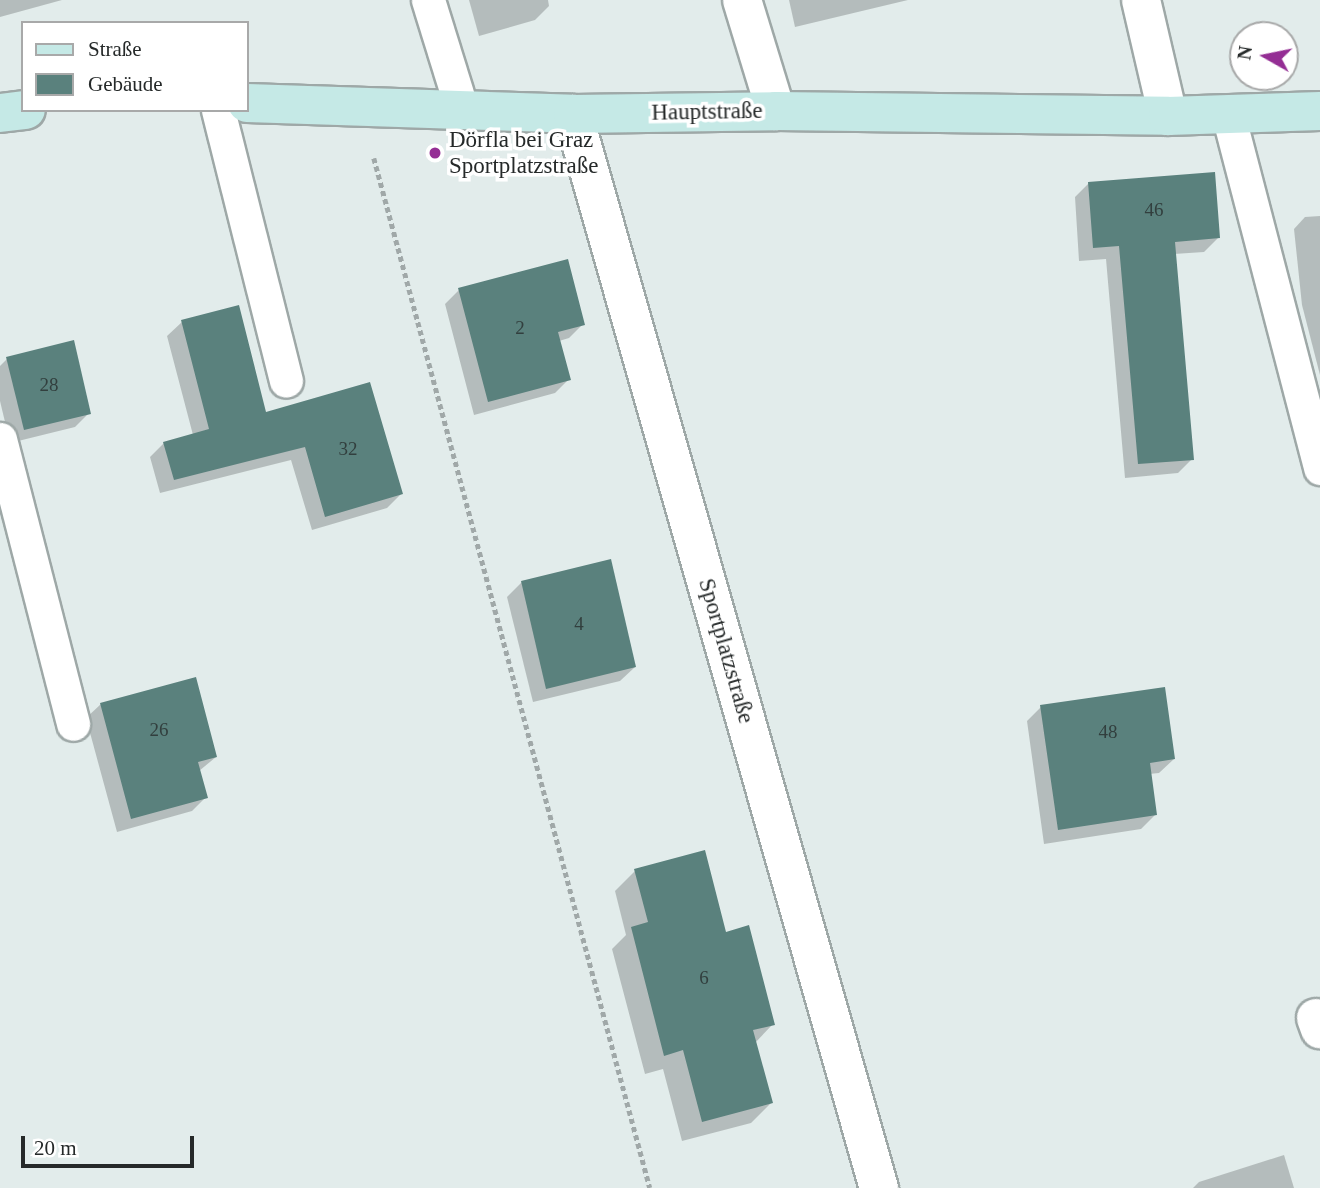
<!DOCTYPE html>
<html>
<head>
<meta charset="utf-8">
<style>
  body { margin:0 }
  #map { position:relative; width:1320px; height:1188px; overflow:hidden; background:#e2eceb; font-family:Georgia,serif }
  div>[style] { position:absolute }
  .shadow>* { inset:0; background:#0003 }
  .building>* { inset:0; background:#5a817d }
  .path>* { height:4.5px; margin-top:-2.25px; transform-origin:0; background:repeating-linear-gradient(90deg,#a0a8a8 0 5px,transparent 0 8.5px) }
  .roads { filter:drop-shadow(2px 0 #9ea8a7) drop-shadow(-2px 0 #9ea8a7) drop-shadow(0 2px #9ea8a7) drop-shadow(0 -2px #9ea8a7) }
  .service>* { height:33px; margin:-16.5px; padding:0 16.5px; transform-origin:16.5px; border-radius:16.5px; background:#fff }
  .minor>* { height:38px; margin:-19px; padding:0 19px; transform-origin:19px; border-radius:19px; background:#fff }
  .secondary>* { height:38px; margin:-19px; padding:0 19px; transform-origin:19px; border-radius:19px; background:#c5e9e6 }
  .dots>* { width:19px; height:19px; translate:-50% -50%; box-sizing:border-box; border:4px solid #fff; border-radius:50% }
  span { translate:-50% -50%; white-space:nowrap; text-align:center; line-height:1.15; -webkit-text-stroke:7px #fff; paint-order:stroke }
  .number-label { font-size:19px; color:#323f3e }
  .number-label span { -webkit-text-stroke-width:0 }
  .street-label { font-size:23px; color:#252929 }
  .poi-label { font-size:23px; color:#252929 }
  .left { translate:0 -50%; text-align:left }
  .legend { position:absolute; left:21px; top:21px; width:228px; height:91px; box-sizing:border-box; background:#fff; border:2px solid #a8a9a9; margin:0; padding:9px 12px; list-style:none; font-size:21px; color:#252929 }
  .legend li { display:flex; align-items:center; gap:14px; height:35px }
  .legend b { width:35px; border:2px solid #a8a9a9 }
  .north { position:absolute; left:1229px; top:21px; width:70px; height:70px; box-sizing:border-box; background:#fff; border:2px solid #a8a9a9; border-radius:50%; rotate:279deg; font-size:19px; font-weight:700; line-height:28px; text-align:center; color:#252929 }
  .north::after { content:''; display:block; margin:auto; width:24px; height:32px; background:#942e94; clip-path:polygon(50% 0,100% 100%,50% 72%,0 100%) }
  .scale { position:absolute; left:21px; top:1136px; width:173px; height:32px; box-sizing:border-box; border:4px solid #252929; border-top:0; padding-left:9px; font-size:21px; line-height:24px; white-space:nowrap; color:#252929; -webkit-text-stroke:5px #fff; paint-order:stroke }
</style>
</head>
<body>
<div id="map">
  <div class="shadow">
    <i style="clip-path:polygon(0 0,62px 0,0 17px)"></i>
    <i style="clip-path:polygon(469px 0,548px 0,549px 6px,535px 20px,479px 36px)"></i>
    <i style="clip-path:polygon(789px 0,908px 0,795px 27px)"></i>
    <i style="clip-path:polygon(1089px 183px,1218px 238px,1204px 252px,1174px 254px,1192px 459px,1178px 473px,1125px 478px,1106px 259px,1079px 261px,1075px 197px)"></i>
    <i style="clip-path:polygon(1320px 216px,1320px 375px,1302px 305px,1294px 229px,1305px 217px)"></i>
    <i style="clip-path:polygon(459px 290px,583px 324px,569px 338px,559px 341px,569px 379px,555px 393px,474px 415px,445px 304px)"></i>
    <i style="clip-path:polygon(182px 322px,265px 414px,401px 494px,387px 508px,312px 530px,291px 460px,160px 493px,150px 457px,164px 443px,193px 435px,167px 336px)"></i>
    <i style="clip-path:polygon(7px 359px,89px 413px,75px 427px,10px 443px,0 401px,0 366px)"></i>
    <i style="clip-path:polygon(522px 582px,635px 667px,620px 681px,533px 702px,507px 597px)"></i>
    <i style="clip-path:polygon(101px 704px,216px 757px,199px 771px,206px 797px,192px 811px,117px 832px,86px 718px)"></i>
    <i style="clip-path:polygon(1041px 707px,1174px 759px,1159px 773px,1149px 774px,1155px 815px,1141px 829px,1044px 844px,1027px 721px)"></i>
    <i style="clip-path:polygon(635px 871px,725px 934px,773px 1024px,755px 1043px,771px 1103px,751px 1123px,682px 1141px,663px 1069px,645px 1074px,612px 949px,626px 935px,615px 891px)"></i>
    <i style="clip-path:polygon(1284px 1155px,1294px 1188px,1193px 1188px,1199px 1182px)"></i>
  </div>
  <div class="building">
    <i style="clip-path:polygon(1215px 172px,1220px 238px,1175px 242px,1194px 460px,1138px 464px,1119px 246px,1093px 248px,1088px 182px)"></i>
    <i style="clip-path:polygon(568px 259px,585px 325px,558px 332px,571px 380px,488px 402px,458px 288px)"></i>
    <i style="clip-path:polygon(239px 305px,266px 412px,370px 382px,403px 494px,325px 517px,305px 447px,174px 480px,163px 442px,209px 429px,181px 320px)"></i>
    <i style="clip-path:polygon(74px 340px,91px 414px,24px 430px,6px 357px)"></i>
    <i style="clip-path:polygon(611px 559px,636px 667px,546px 689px,521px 581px)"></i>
    <i style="clip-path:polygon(196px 677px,217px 757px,198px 762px,208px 798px,131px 819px,100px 703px)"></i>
    <i style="clip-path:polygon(1165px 687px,1175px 759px,1150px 763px,1157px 815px,1058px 830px,1040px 705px)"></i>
    <i style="clip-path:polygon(705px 850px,726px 932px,749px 925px,775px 1025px,753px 1030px,773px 1103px,702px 1122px,683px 1050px,664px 1056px,631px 927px,648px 922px,634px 869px)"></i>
  </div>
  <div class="path">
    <i style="left:374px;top:158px;width:1066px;rotate:75deg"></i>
  </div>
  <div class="roads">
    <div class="service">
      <i style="left:428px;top:0;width:115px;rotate:72.8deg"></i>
      <i style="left:218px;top:110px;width:279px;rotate:75.9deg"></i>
      <i style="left:1228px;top:114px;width:366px;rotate:75.4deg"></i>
      <i style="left:0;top:439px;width:294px;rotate:75.6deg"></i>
    </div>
    <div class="minor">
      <i style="left:742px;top:0;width:116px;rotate:73deg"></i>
      <i style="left:1141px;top:0;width:119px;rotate:76.9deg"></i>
      <i style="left:573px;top:114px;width:1117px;rotate:74.1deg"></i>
      <i style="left:1316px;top:1018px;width:12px;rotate:70deg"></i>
    </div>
    <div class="secondary">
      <i style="left:247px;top:103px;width:326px;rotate:1.9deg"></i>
      <i style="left:573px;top:114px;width:203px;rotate:-0.8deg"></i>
      <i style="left:776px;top:111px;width:392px;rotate:0.7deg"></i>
      <i style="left:1168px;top:116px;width:152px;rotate:-1.9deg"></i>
      <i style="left:0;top:113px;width:26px;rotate:-7deg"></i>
    </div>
  </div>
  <div class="dots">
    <i style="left:435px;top:153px;background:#942e94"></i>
  </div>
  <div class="number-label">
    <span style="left:1154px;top:210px">46</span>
    <span style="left:520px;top:328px">2</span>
    <span style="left:49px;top:385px">28</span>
    <span style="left:348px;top:449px">32</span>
    <span style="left:579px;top:624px">4</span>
    <span style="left:159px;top:730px">26</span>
    <span style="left:1108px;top:732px">48</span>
    <span style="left:704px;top:978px">6</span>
  </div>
  <div class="street-label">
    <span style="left:707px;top:112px;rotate:-1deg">Hauptstraße</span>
    <span style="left:726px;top:651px;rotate:74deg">Sportplatzstraße</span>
  </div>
  <div class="poi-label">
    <span class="left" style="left:449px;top:153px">Dörfla bei Graz<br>Sportplatzstraße</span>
  </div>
  <ul class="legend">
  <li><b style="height:9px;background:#c5e9e6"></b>Straße</li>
  <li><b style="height:19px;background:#5a817d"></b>Gebäude</li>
  </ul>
  <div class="north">N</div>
  <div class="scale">20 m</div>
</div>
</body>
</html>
